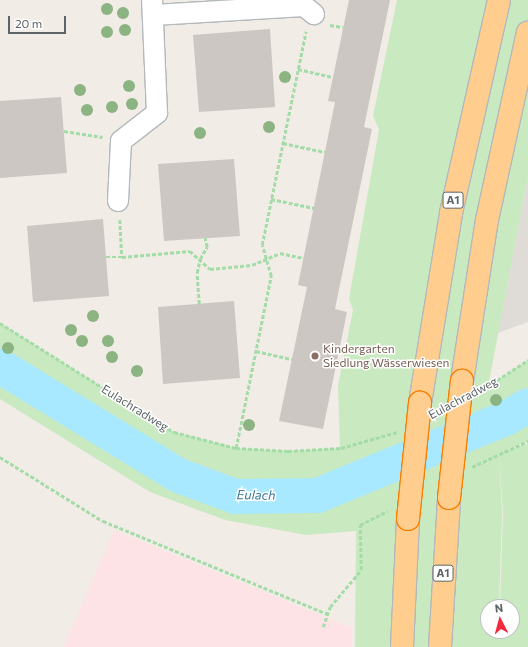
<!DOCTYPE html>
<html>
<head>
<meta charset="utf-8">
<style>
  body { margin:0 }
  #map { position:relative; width:528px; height:647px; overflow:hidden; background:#f1ece6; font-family:Commissioner,sans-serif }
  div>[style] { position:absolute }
  .industrial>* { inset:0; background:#dfdcd8 }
  .medical>* { inset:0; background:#fde3e5 }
  .green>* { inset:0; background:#c9e9c1 }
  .river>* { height:35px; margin:-17.5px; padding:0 17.5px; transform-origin:17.5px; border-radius:17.5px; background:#a8e9ff }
  .building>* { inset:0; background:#ccc7c2 }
  .path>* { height:2.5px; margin-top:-1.25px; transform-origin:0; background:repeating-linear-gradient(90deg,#a4dca8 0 4px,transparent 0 6px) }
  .roads { filter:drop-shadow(1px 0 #b3b8bb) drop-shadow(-1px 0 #b3b8bb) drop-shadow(0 1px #b3b8bb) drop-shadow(0 -1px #b3b8bb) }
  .minor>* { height:20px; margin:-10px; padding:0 10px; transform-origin:10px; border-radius:10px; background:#fff }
  .highway>* { height:22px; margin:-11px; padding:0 11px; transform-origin:11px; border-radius:11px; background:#ffce8f }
  .bridges { filter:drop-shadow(1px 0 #f77e00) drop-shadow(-1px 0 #f77e00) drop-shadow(0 1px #f77e00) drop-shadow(0 -1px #f77e00) }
  .highway-bridge>* { height:22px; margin:-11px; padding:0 11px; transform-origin:11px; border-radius:11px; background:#ffce8f }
  .trees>* { width:12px; height:12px; margin:-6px; border-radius:50%; background:#8cb382 }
  .dots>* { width:11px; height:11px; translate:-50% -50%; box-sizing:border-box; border:2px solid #fff; border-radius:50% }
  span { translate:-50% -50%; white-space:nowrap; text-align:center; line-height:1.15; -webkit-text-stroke:3px #fff; paint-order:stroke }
  .shield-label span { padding:1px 3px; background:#fff; border:1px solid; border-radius:3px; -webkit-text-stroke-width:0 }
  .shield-label { font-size:11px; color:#5d6467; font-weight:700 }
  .education-label { font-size:12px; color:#785e54 }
  .left { translate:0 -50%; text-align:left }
  .street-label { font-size:12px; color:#5d6467 }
  .water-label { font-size:13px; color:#357a9c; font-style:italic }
  .north { position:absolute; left:480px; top:599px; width:40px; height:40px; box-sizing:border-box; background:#fff; border:1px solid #bec1c2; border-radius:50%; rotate:354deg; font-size:11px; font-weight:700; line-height:16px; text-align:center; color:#5d6467 }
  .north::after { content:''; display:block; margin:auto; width:14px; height:18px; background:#f4293d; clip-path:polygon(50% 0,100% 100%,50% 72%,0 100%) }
  .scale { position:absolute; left:8px; top:16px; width:58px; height:18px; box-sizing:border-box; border:2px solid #5d6467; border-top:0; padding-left:5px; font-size:12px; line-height:14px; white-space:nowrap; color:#5d6467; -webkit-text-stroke:3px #fff; paint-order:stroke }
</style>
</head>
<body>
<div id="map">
  <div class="industrial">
    <i style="clip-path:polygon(528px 176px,528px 322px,498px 333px)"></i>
  </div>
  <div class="medical">
    <i style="clip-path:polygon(114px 530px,352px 628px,352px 647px,64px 647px)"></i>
  </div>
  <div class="green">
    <i style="clip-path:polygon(evenodd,397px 0,528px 0,528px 176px,488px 387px,528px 360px,528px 441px,507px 450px,528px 444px,528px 647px,355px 647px,356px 531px,306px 535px,225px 520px,150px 492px,0 399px,0 323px,174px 432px,236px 448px,288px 451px,340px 448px,338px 386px,353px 310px,349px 299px,379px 130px,373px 116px,397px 0,499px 454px,503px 514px,500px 607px,512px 607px,512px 631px,488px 631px,488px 607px,499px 607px,502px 514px,499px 454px)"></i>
  </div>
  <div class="river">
    <i style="left:0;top:366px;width:209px;rotate:31.5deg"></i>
    <i style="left:178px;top:475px;width:61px;rotate:20.2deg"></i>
    <i style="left:235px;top:496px;width:82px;rotate:-0.7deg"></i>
    <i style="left:317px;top:495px;width:205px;rotate:-22.3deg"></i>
    <i style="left:507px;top:417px;width:24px;rotate:-30deg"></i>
  </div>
  <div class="building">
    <i style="clip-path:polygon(349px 0,390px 0,364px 127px,372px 129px,335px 309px,347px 312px,323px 429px,279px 421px,307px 287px,298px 285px,335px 102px,328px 101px)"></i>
    <i style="clip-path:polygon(270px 29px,275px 107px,199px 112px,193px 35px)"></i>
    <i style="clip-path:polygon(61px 97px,67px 173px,0 178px,0 101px)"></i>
    <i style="clip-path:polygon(234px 159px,240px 236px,164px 241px,158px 164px)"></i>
    <i style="clip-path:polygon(103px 219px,109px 296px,33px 302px,27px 226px)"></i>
    <i style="clip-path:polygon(234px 301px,240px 378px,163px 384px,158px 307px)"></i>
  </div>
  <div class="path">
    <i style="left:330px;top:25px;width:13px;rotate:9deg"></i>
    <i style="left:298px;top:69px;width:36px;rotate:13deg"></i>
    <i style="left:64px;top:131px;width:39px;rotate:9deg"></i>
    <i style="left:283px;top:143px;width:43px;rotate:12.1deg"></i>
    <i style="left:271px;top:199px;width:44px;rotate:11.8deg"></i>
    <i style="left:120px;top:220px;width:37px;rotate:87deg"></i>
    <i style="left:122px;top:257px;width:68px;rotate:-5deg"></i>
    <i style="left:190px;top:251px;width:27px;rotate:42deg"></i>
    <i style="left:210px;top:269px;width:42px;rotate:-5.4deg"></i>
    <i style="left:252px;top:265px;width:30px;rotate:-23deg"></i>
    <i style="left:280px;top:253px;width:24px;rotate:12deg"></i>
    <i style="left:106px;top:257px;width:16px"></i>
    <i style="left:199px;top:304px;width:31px;rotate:-94deg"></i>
    <i style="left:197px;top:273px;width:14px;rotate:-78deg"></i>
    <i style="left:200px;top:259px;width:14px;rotate:-60deg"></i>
    <i style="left:207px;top:247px;width:9px;rotate:-103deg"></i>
    <i style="left:0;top:323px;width:205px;rotate:32.1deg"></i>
    <i style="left:174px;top:432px;width:64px;rotate:14.5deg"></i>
    <i style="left:236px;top:448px;width:52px;rotate:3.3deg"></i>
    <i style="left:288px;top:451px;width:53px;rotate:-3.2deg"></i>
    <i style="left:341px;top:448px;width:58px;rotate:-15.9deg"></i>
    <i style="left:256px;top:351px;width:37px;rotate:13deg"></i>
    <i style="left:482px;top:390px;width:55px;rotate:-33.1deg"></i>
    <i style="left:236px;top:448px;width:176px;rotate:-78.5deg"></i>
    <i style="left:271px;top:276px;width:32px;rotate:-106deg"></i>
    <i style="left:262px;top:245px;width:218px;rotate:-78.4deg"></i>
    <i style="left:0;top:457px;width:121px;rotate:31.9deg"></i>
    <i style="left:103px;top:521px;width:243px;rotate:22.5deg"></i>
    <i style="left:472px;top:467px;width:62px;rotate:-24.9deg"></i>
    <i style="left:323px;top:627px;width:21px;rotate:-71deg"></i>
    <i style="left:330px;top:607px;width:48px;rotate:-50deg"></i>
    <i style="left:361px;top:570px;width:45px;rotate:-91.3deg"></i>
    <i style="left:360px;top:525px;width:31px;rotate:-27deg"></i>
  </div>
  <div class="roads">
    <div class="minor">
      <i style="left:154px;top:15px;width:150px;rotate:-3.4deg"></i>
      <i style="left:304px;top:6px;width:13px;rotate:39deg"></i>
      <i style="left:118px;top:201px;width:60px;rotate:-87.1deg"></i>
      <i style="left:121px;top:141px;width:46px;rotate:-37.9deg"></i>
      <i style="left:157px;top:113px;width:113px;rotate:-92.5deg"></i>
    </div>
    <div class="highway">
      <i style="left:462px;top:381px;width:163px;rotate:-81.2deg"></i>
      <i style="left:487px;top:220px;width:192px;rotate:-77.7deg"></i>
      <i style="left:420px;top:403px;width:193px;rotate:-80.7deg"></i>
      <i style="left:451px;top:213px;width:218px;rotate:-77.3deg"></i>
      <i style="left:402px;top:647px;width:128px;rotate:-87.3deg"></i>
      <i style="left:440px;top:647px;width:149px;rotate:-86.5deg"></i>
    </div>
  </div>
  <div class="bridges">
    <div class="highway-bridge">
      <i style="left:449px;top:498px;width:118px;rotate:-83.7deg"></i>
      <i style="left:408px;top:519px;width:117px;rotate:-84.1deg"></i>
    </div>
  </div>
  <div class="trees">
    <i style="left:107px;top:9px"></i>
    <i style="left:123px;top:13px"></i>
    <i style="left:125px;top:30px"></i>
    <i style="left:107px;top:32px"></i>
    <i style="left:285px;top:77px"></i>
    <i style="left:129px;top:86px"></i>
    <i style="left:80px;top:90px"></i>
    <i style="left:132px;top:104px"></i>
    <i style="left:112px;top:107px"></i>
    <i style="left:87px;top:110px"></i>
    <i style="left:269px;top:127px"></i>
    <i style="left:200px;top:133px"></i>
    <i style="left:93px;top:316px"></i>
    <i style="left:71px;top:330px"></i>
    <i style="left:82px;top:341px"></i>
    <i style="left:108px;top:341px"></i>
    <i style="left:8px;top:348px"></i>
    <i style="left:112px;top:357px"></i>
    <i style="left:137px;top:371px"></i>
    <i style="left:496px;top:400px"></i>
    <i style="left:249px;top:425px"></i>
  </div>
  <div class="dots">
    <i style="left:315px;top:356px;background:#8d6e63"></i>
  </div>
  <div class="shield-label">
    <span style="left:453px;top:200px">A1</span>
    <span style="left:443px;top:573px">A1</span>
  </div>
  <div class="education-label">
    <span class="left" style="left:323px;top:356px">Kindergarten<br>Siedlung Wässerwiesen</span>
  </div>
  <div class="street-label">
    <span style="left:463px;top:398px;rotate:-28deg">Eulachradweg</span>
    <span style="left:135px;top:408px;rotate:32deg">Eulachradweg</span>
  </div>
  <div class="water-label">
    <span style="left:256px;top:495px;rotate:1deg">Eulach</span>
  </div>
  <div class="north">N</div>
  <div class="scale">20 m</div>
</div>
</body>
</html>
